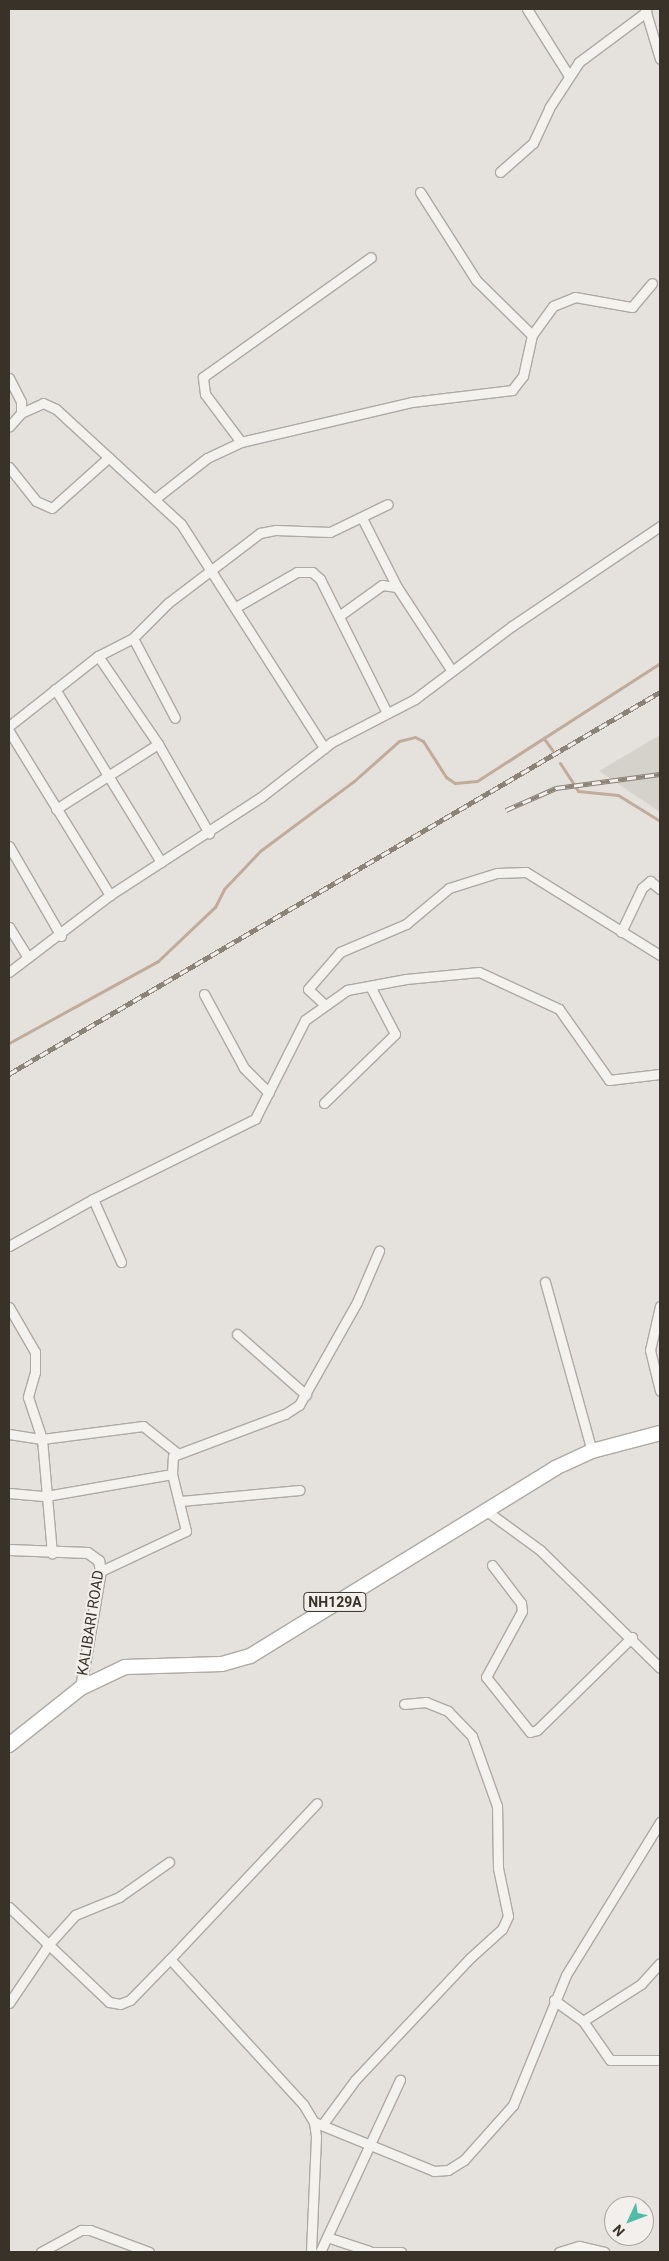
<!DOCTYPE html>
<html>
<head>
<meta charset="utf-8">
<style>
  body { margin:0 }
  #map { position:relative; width:669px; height:2261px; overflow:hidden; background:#e5e1dd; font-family:Roboto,sans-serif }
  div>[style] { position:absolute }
  .built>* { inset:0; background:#d5d1cb }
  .stream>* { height:3px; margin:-1.5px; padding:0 1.5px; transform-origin:1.5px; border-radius:1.5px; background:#c1ac9b }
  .roads { filter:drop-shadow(1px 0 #aea9a3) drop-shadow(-1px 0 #aea9a3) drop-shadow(0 1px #aea9a3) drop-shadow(0 -1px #aea9a3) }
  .minor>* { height:9px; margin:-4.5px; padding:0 4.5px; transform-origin:4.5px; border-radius:4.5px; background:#f4f2ef }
  .tertiary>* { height:10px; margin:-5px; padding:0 5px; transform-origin:5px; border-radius:5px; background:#f4f2ef }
  .trunk>* { height:14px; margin:-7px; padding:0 7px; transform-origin:7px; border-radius:7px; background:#fff }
  .rail>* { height:5px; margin-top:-2.5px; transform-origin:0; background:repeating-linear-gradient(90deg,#f3efec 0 9px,#8c8378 0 18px); box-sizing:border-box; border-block:1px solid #8c8378 }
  span { translate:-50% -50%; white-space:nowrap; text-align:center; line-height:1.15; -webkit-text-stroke:4px #f3efec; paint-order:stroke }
  .shield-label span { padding:1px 4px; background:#f3efec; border:1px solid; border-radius:4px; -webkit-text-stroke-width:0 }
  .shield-label { font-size:14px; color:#393228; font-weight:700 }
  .street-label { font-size:15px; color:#393228 }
  .frame { position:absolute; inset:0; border:10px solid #393228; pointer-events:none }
  .north { position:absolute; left:604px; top:2196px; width:50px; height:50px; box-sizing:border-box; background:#f3efec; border:1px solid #a9a39e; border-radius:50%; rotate:227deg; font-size:14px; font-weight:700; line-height:20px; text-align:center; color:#393228 }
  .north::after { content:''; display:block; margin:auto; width:18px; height:22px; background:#4fbda5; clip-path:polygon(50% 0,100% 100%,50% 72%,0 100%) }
</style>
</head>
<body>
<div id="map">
  <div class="built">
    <i style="clip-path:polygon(660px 735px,660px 812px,599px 771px)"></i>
  </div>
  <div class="stream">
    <i style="left:545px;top:740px;width:14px;rotate:54deg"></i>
    <i style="left:560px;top:763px;width:33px;rotate:57deg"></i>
    <i style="left:578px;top:791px;width:40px;rotate:5.7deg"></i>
    <i style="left:618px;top:795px;width:49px;rotate:31.8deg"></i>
    <i style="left:9px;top:1043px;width:170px;rotate:-28.8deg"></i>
    <i style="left:158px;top:961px;width:79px;rotate:-43.5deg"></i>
    <i style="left:215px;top:907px;width:20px;rotate:-63deg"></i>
    <i style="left:224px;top:889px;width:52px;rotate:-46.5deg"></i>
    <i style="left:260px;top:851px;width:117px;rotate:-36.7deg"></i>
    <i style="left:354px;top:781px;width:60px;rotate:-41.6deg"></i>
    <i style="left:399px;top:741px;width:16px;rotate:-14deg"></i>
    <i style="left:415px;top:737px;width:9px;rotate:27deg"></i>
    <i style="left:423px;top:741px;width:43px;rotate:57.4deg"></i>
    <i style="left:446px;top:777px;width:11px;rotate:34deg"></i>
    <i style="left:455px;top:783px;width:22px;rotate:-5deg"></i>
    <i style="left:477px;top:781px;width:218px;rotate:-32.8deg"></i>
  </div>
  <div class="roads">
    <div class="minor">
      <i style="left:527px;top:9px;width:79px;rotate:57.9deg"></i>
      <i style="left:645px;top:9px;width:52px;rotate:73.3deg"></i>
      <i style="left:500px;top:172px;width:44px;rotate:-41.3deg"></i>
      <i style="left:533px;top:143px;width:38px;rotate:-65deg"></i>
      <i style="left:549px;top:108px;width:55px;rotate:-56.9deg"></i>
      <i style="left:579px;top:62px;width:84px;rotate:-36.7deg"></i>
      <i style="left:420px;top:192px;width:104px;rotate:57.5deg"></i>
      <i style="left:476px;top:280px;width:78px;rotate:44.5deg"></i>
      <i style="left:9px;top:378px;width:27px;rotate:63deg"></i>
      <i style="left:21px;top:402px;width:11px;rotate:90deg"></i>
      <i style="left:21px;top:413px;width:18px;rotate:131deg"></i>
      <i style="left:21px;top:413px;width:24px;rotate:-24deg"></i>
      <i style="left:43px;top:403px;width:14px;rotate:25deg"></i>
      <i style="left:56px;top:409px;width:170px;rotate:42.6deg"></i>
      <i style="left:181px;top:524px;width:266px;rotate:57.4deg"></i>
      <i style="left:241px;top:442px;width:60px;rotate:-126.9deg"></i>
      <i style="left:205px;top:394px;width:17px;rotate:-97deg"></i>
      <i style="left:203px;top:377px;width:206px;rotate:-35.5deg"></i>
      <i style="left:9px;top:467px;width:43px;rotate:51.5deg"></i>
      <i style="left:36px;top:501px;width:17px;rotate:24deg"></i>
      <i style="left:52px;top:508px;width:76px;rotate:-41.8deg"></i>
      <i style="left:156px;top:498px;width:65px;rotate:-38.1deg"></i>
      <i style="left:207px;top:458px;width:38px;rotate:-25deg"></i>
      <i style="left:241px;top:442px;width:176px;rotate:-13.2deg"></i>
      <i style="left:412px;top:402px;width:101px;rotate:-6.8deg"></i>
      <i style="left:512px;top:390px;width:18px;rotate:-52deg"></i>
      <i style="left:523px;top:376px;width:42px;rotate:-77.6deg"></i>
      <i style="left:532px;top:335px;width:36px;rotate:-54deg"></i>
      <i style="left:553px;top:306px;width:24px;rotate:-22deg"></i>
      <i style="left:575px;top:297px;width:58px;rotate:10deg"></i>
      <i style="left:632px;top:307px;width:31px;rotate:-50deg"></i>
      <i style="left:362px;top:518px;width:77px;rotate:63.1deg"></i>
      <i style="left:236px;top:607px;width:70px;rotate:-29.8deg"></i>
      <i style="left:297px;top:572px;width:15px"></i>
      <i style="left:312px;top:572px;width:11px;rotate:41deg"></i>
      <i style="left:320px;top:579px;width:150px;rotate:63.4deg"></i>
      <i style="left:339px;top:616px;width:53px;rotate:-35.8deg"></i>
      <i style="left:382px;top:585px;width:15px;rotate:8deg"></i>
      <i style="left:397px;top:587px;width:100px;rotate:56.8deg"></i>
      <i style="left:133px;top:638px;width:90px;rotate:62.3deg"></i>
      <i style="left:98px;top:656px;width:107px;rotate:55.7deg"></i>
      <i style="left:158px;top:744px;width:103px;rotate:60.2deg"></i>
      <i style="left:55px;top:689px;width:203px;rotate:58.5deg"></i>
      <i style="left:9px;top:726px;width:113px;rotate:-38.2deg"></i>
      <i style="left:98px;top:656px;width:39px;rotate:-27deg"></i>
      <i style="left:133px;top:638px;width:49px;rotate:-45deg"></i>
      <i style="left:168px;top:603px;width:116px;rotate:-37.3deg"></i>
      <i style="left:260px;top:533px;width:16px;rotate:-11deg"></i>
      <i style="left:276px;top:530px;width:54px;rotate:2.1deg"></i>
      <i style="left:330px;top:532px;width:64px;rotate:-25.8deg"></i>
      <i style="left:9px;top:731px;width:193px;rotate:58.4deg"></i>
      <i style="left:56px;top:809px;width:121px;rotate:-32.5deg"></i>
      <i style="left:9px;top:846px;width:104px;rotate:60deg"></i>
      <i style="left:9px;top:927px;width:36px;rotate:58deg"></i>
      <i style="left:621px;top:932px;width:49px;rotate:-64.5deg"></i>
      <i style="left:642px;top:888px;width:11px;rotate:-41deg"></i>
      <i style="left:650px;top:881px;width:13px;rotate:39deg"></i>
      <i style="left:9px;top:972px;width:127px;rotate:-37.3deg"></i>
      <i style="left:110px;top:895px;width:180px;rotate:-33deg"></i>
      <i style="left:261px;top:797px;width:90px;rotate:-37.8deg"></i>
      <i style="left:332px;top:742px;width:93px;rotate:-27.4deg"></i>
      <i style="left:415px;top:699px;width:121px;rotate:-37deg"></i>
      <i style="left:512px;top:626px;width:179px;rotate:-34deg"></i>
      <i style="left:204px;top:994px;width:84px;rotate:61.6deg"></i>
      <i style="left:244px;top:1068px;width:35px;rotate:45deg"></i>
      <i style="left:325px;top:1005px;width:23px;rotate:-137deg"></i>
      <i style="left:308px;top:989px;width:49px;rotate:-49.1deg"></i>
      <i style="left:340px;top:952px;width:72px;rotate:-23deg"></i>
      <i style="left:406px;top:924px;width:56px;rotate:-39.9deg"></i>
      <i style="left:449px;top:888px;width:50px;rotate:-17.4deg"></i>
      <i style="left:497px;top:873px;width:29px;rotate:-2deg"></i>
      <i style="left:526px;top:872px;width:158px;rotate:31.8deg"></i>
      <i style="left:324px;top:1103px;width:99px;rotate:-44.2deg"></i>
      <i style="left:395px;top:1034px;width:54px;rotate:-117.5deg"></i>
      <i style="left:93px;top:1199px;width:69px;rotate:66deg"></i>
      <i style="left:9px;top:1246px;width:96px;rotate:-29.2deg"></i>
      <i style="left:93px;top:1199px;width:181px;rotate:-26.3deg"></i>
      <i style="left:255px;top:1119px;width:111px;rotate:-63.2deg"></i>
      <i style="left:305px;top:1020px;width:52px;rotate:-35.5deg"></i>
      <i style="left:347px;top:990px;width:60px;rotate:-10.6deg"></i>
      <i style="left:406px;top:979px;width:73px;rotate:-5.5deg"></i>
      <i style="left:479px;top:972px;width:88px;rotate:24.8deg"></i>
      <i style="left:559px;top:1009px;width:87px;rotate:54.8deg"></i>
      <i style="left:609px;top:1080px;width:51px;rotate:-6.7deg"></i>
      <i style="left:545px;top:1282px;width:175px;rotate:74.5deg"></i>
      <i style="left:660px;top:1306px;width:45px;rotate:102.8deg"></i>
      <i style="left:650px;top:1350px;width:42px;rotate:76.3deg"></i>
      <i style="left:9px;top:1307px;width:52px;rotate:60deg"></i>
      <i style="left:35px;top:1352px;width:20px;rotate:90deg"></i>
      <i style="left:35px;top:1372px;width:26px;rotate:106deg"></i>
      <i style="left:28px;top:1397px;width:44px;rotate:71.6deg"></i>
      <i style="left:42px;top:1439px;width:115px;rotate:85deg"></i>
      <i style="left:237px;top:1334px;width:92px;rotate:41.5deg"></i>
      <i style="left:9px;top:1434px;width:33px;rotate:9deg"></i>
      <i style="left:42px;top:1439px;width:102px;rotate:-7.3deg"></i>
      <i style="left:143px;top:1426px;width:43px;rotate:38.5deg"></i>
      <i style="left:9px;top:1493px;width:37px;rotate:5deg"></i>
      <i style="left:46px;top:1496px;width:128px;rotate:-9.9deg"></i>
      <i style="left:181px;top:1501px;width:119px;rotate:-5.3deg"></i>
      <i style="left:488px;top:1512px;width:64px;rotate:36.2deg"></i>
      <i style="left:540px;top:1550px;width:168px;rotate:44.5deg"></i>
      <i style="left:492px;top:1565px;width:48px;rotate:52.7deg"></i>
      <i style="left:521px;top:1603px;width:8px;rotate:83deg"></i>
      <i style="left:522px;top:1611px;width:75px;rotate:118.6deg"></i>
      <i style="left:486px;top:1677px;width:70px;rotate:51.3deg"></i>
      <i style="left:530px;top:1732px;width:7px;rotate:-16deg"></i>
      <i style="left:537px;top:1730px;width:133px;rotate:-44.4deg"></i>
      <i style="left:101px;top:1571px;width:94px;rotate:-25.2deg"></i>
      <i style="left:186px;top:1531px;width:59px;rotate:-103.8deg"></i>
      <i style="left:172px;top:1474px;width:18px;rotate:-87deg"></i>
      <i style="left:173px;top:1456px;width:120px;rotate:-20.6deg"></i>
      <i style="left:285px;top:1414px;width:17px;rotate:-33deg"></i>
      <i style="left:299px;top:1405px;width:118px;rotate:-60.6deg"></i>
      <i style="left:357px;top:1302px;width:56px;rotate:-66.7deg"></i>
      <i style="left:9px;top:1907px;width:138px;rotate:43.5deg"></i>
      <i style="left:109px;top:2002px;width:11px;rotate:10deg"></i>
      <i style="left:120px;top:2004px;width:11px;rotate:-22deg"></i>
      <i style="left:130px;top:2000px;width:57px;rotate:-45.7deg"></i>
      <i style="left:170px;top:1959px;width:197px;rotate:47.5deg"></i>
      <i style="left:303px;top:2104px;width:21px;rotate:59deg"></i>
      <i style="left:314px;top:2122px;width:15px;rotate:82deg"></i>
      <i style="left:316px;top:2137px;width:115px;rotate:92.5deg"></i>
      <i style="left:170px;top:1959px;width:214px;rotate:-46.7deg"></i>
      <i style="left:554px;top:2000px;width:36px;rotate:36deg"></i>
      <i style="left:583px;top:2021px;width:47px;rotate:55.3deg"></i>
      <i style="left:610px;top:2060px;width:50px"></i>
      <i style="left:9px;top:2003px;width:71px;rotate:-55.9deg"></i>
      <i style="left:49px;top:1944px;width:39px;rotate:-48deg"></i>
      <i style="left:75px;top:1915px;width:48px;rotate:-22.2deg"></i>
      <i style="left:119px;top:1897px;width:61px;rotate:-35deg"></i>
      <i style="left:583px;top:2021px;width:69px;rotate:-32.5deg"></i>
      <i style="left:641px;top:1984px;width:28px;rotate:-48deg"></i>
      <i style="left:314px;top:2122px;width:130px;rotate:22.2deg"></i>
      <i style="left:434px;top:2171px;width:14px;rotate:-4deg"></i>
      <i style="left:448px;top:2170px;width:19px;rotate:-32deg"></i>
      <i style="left:464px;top:2160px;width:74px;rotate:-48.3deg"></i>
      <i style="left:513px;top:2105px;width:140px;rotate:-67.8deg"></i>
      <i style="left:566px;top:1975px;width:180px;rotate:-58.4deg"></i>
      <i style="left:322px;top:2125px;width:56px;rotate:-53.7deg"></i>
      <i style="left:355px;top:2080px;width:168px;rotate:-46.7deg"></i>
      <i style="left:470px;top:1958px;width:43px;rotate:-42.2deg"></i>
      <i style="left:502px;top:1929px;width:14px;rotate:-65deg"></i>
      <i style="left:508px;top:1916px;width:49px;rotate:-101.8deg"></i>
      <i style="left:498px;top:1868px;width:62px;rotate:-90.9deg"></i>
      <i style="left:497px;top:1806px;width:74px;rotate:-109.7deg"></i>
      <i style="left:472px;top:1736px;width:35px;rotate:-134deg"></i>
      <i style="left:448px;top:1711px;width:24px;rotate:-158deg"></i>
      <i style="left:426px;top:1702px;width:22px;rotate:175deg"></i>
      <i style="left:327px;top:2237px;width:44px;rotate:18.4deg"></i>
      <i style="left:41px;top:2252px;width:46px;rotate:-28.8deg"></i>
      <i style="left:81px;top:2230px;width:9px"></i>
      <i style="left:90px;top:2230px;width:63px;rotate:20.4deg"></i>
      <i style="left:320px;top:2252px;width:190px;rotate:-65.1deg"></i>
      <i style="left:368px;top:2252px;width:33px"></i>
      <i style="left:559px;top:2252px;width:21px;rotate:-17deg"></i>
      <i style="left:579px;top:2246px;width:26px;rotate:13deg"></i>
    </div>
    <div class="tertiary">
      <i style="left:9px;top:1550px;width:79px;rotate:2.2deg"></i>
      <i style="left:88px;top:1553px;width:14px;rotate:36deg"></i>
      <i style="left:99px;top:1561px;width:10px;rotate:79deg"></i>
      <i style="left:101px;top:1571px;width:119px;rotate:99.7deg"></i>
    </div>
    <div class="trunk">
      <i style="left:9px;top:1745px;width:92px;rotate:-38.4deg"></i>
      <i style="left:81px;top:1688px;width:49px;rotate:-25.5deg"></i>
      <i style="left:125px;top:1667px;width:97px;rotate:-1.8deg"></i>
      <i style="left:222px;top:1664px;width:29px;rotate:-16deg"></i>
      <i style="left:250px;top:1656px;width:358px;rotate:-31.6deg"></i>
      <i style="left:555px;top:1468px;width:41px;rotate:-24.7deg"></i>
      <i style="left:592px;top:1451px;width:70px;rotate:-14.8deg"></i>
    </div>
  </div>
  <div class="rail">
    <i style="left:506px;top:810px;width:55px;rotate:-23.7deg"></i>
    <i style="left:556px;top:788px;width:105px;rotate:-7.7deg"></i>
    <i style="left:9px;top:1074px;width:755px;rotate:-30.4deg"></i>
  </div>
  <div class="shield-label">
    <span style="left:335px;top:1602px">NH129A</span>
  </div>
  <div class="street-label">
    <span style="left:91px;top:1623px;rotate:-81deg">KALIBARI ROAD</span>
  </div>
  <div class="frame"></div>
  <div class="north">N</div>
</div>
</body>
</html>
